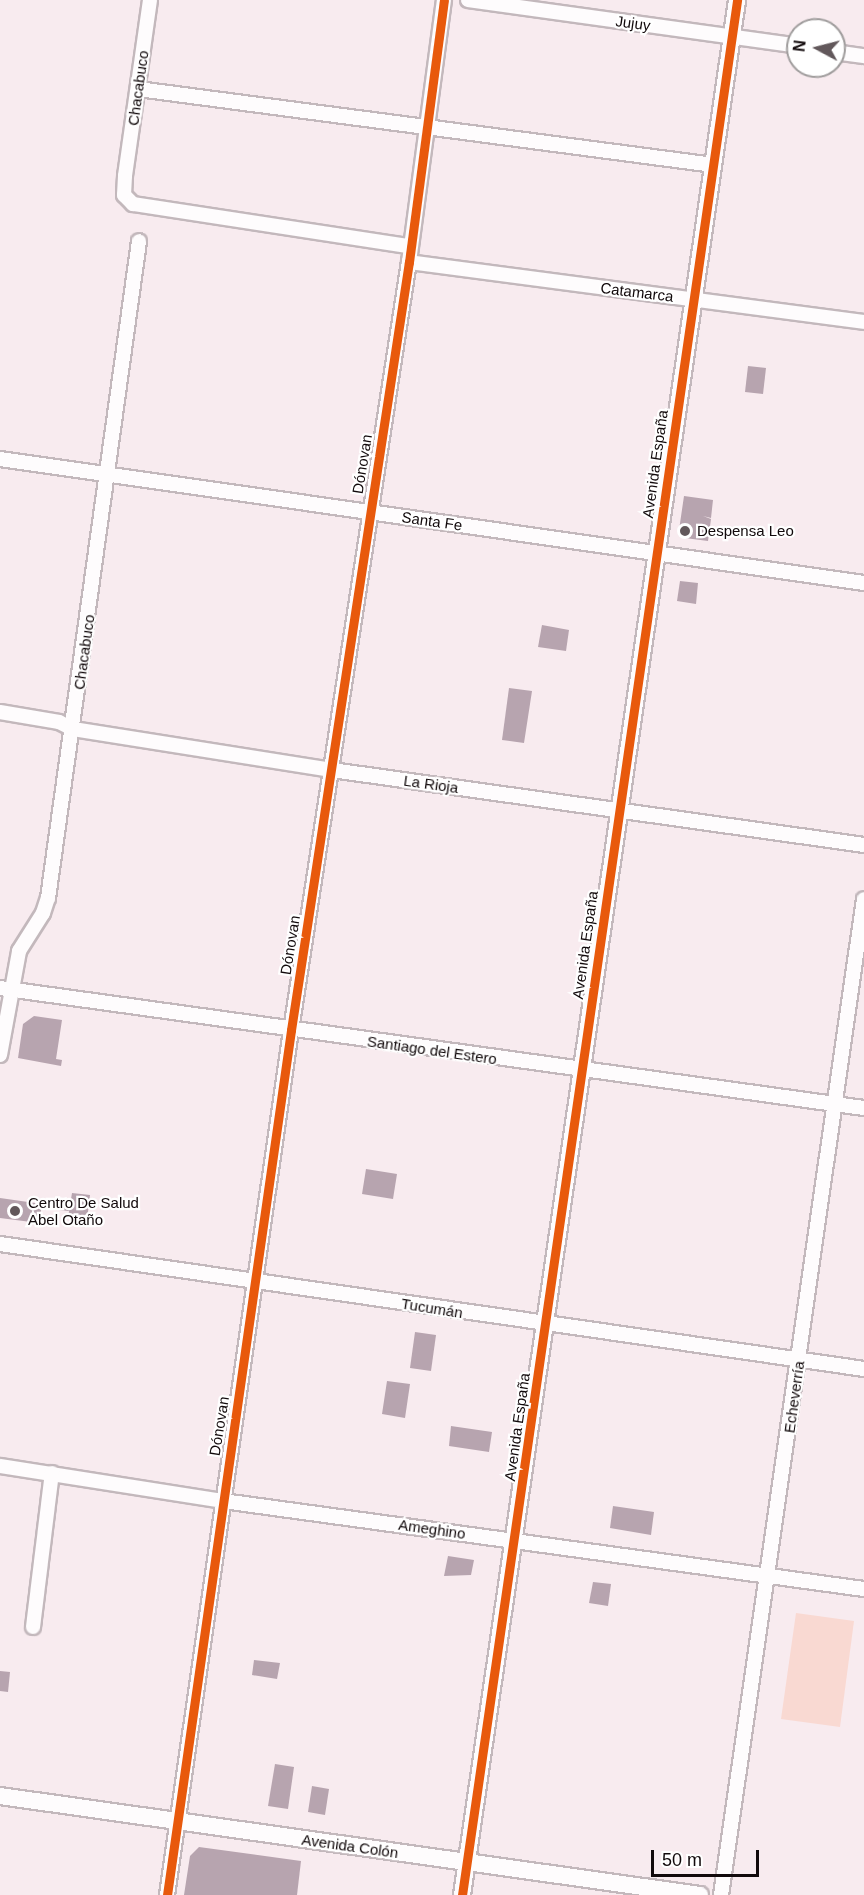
<!DOCTYPE html>
<html>
<head>
<meta charset="utf-8">
<style>
  body { margin:0 }
  #map { position:relative; width:864px; height:1895px; overflow:hidden; background:#f8ebef; font-family:Helvetica,sans-serif }
  div>[style] { position:absolute }
  .green>* { inset:0; background:#f9d9d2 }
  .building>* { inset:0; background:#b7a4af }
  .roads { filter:drop-shadow(2px 0 #c3b8bc) drop-shadow(-2px 0 #c3b8bc) drop-shadow(0 2px #c3b8bc) drop-shadow(0 -2px #c3b8bc) }
  .minor>* { height:14px; margin:-7px; padding:0 7px; transform-origin:7px; border-radius:7px; background:#fefcfd }
  .tertiary>* { height:16px; margin:-8px; padding:0 8px; transform-origin:8px; border-radius:8px; background:#fefcfd }
  .cycleway>* { height:9px; margin:-4.5px; padding:0 4.5px; transform-origin:4.5px; border-radius:4.5px; background:#e8590c }
  .dots>* { width:16px; height:16px; translate:-50% -50%; box-sizing:border-box; border:3px solid #fff; border-radius:50% }
  span { translate:-50% -50%; white-space:nowrap; text-align:center; line-height:1.15; -webkit-text-stroke:4.5px #fff; paint-order:stroke }
  .street-label { font-size:15px; color:#11090b }
  .poi-label { font-size:15px; color:#11090b }
  .left { translate:0 -50%; text-align:left }
  .north { position:absolute; left:786px; top:18px; width:60px; height:60px; box-sizing:border-box; background:#fff; border:2px solid #a09d9d; border-radius:50%; rotate:277deg; font-size:16px; font-weight:700; line-height:24px; text-align:center; color:#11090b }
  .north::after { content:''; display:block; margin:auto; width:21px; height:27px; background:#62585b; clip-path:polygon(50% 0,100% 100%,50% 72%,0 100%) }
  .scale { position:absolute; left:651px; top:1850px; width:108px; height:27px; box-sizing:border-box; border:3px solid #11090b; border-top:0; padding-left:8px; font-size:18px; line-height:21px; white-space:nowrap; color:#11090b; -webkit-text-stroke:4px #fff; paint-order:stroke }
</style>
</head>
<body>
<div id="map">
  <div class="green">
    <i style="clip-path:polygon(796px 1613px,854px 1621px,840px 1727px,781px 1719px)"></i>
  </div>
  <div class="building">
    <i style="clip-path:polygon(748px 366px,766px 368px,763px 394px,745px 392px)"></i>
    <i style="clip-path:polygon(684px 496px,713px 500px,711px 518px,703px 516px,711px 519px,708px 541px,685px 538px,679px 530px)"></i>
    <i style="clip-path:polygon(680px 581px,698px 583px,696px 604px,677px 601px)"></i>
    <i style="clip-path:polygon(542px 625px,569px 630px,566px 651px,538px 647px)"></i>
    <i style="clip-path:polygon(509px 688px,532px 691px,524px 743px,502px 740px)"></i>
    <i style="clip-path:polygon(34px 1016px,62px 1020px,56px 1059px,62px 1060px,61px 1066px,18px 1058px,23px 1024px)"></i>
    <i style="clip-path:polygon(366px 1169px,397px 1174px,393px 1199px,362px 1194px)"></i>
    <i style="clip-path:polygon(72px 1193px,90px 1195px,87px 1220px,68px 1218px,69px 1211px,58px 1210px,60px 1198px,71px 1199px)"></i>
    <i style="clip-path:polygon(0 1198px,42px 1204px,39px 1223px,0 1218px)"></i>
    <i style="clip-path:polygon(415px 1332px,436px 1335px,431px 1371px,410px 1368px)"></i>
    <i style="clip-path:polygon(387px 1381px,410px 1384px,405px 1418px,382px 1414px)"></i>
    <i style="clip-path:polygon(451px 1426px,492px 1432px,489px 1452px,449px 1446px)"></i>
    <i style="clip-path:polygon(613px 1506px,654px 1512px,651px 1535px,610px 1528px)"></i>
    <i style="clip-path:polygon(448px 1556px,474px 1560px,471px 1575px,444px 1576px)"></i>
    <i style="clip-path:polygon(593px 1582px,611px 1584px,608px 1606px,589px 1603px)"></i>
    <i style="clip-path:polygon(254px 1660px,280px 1663px,277px 1679px,252px 1675px)"></i>
    <i style="clip-path:polygon(0 1671px,10px 1672px,8px 1692px,0 1691px)"></i>
    <i style="clip-path:polygon(275px 1764px,294px 1767px,288px 1809px,268px 1806px)"></i>
    <i style="clip-path:polygon(312px 1786px,329px 1789px,325px 1815px,308px 1812px)"></i>
    <i style="clip-path:polygon(199px 1847px,301px 1861px,297px 1895px,184px 1895px,190px 1856px)"></i>
  </div>
  <div class="roads">
    <div class="minor">
      <i style="left:150px;top:0;width:178px;rotate:98.1deg"></i>
      <i style="left:125px;top:176px;width:19px;rotate:93deg"></i>
      <i style="left:124px;top:195px;width:13px;rotate:45deg"></i>
      <i style="left:133px;top:204px;width:279px;rotate:8.7deg"></i>
      <i style="left:468px;top:0;width:333px;rotate:7.9deg"></i>
      <i style="left:834px;top:52px;width:30px;rotate:8deg"></i>
      <i style="left:138px;top:89px;width:581px;rotate:7.52deg"></i>
      <i style="left:409px;top:262px;width:459px;rotate:7.5deg"></i>
      <i style="left:0;top:459px;width:873px;rotate:8.17deg"></i>
      <i style="left:0;top:712px;width:60px;rotate:9.6deg"></i>
      <i style="left:59px;top:722px;width:16px;rotate:27deg"></i>
      <i style="left:73px;top:729px;width:262px;rotate:9deg"></i>
      <i style="left:332px;top:770px;width:537px;rotate:8.02deg"></i>
      <i style="left:0;top:988px;width:872px;rotate:7.91deg"></i>
      <i style="left:0;top:1055px;width:106px;rotate:-79.6deg"></i>
      <i style="left:19px;top:951px;width:45px;rotate:-57.7deg"></i>
      <i style="left:43px;top:913px;width:16px;rotate:-72deg"></i>
      <i style="left:48px;top:898px;width:663px;rotate:-82.11deg"></i>
      <i style="left:0;top:1244px;width:873px;rotate:8.23deg"></i>
      <i style="left:0;top:1466px;width:226px;rotate:8.9deg"></i>
      <i style="left:223px;top:1501px;width:647px;rotate:7.82deg"></i>
      <i style="left:33px;top:1627px;width:155px;rotate:-83deg"></i>
      <i style="left:167px;top:1895px;width:874px;rotate:-81.84deg"></i>
      <i style="left:291px;top:1030px;width:777px;rotate:-81.27deg"></i>
      <i style="left:409px;top:262px;width:264px;rotate:-82.4deg"></i>
      <i style="left:721px;top:1895px;width:1006px;rotate:-81.83deg"></i>
    </div>
    <div class="tertiary">
      <i style="left:0;top:1796px;width:707px;rotate:8.05deg"></i>
      <i style="left:462px;top:1895px;width:1915px;rotate:-81.74deg"></i>
    </div>
  </div>
  <div class="cycleway">
    <i style="left:167px;top:1895px;width:874px;rotate:-81.84deg"></i>
    <i style="left:291px;top:1030px;width:777px;rotate:-81.27deg"></i>
    <i style="left:409px;top:262px;width:264px;rotate:-82.4deg"></i>
    <i style="left:462px;top:1895px;width:1915px;rotate:-81.74deg"></i>
  </div>
  <div class="dots">
    <i style="left:685px;top:531px;background:#62585b"></i>
    <i style="left:15px;top:1211px;background:#62585b"></i>
  </div>
  <div class="street-label">
    <span style="left:633px;top:23px;rotate:8deg">Jujuy</span>
    <span style="left:138px;top:88px;rotate:-82deg">Chacabuco</span>
    <span style="left:637px;top:292px;rotate:7deg">Catamarca</span>
    <span style="left:362px;top:464px;rotate:-81deg">Dónovan</span>
    <span style="left:655px;top:464px;rotate:-82deg">Avenida España</span>
    <span style="left:432px;top:521px;rotate:8deg">Santa Fe</span>
    <span style="left:84px;top:652px;rotate:-82deg">Chacabuco</span>
    <span style="left:431px;top:784px;rotate:8deg">La Rioja</span>
    <span style="left:290px;top:945px;rotate:-81deg">Dónovan</span>
    <span style="left:585px;top:945px;rotate:-82deg">Avenida España</span>
    <span style="left:432px;top:1050px;rotate:8deg">Santiago del Estero</span>
    <span style="left:432px;top:1308px;rotate:9deg">Tucumán</span>
    <span style="left:794px;top:1397px;rotate:-82deg">Echeverría</span>
    <span style="left:219px;top:1426px;rotate:-81deg">Dónovan</span>
    <span style="left:517px;top:1427px;rotate:-82deg">Avenida España</span>
    <span style="left:432px;top:1529px;rotate:8deg">Ameghino</span>
    <span style="left:350px;top:1846px;rotate:8deg">Avenida Colón</span>
  </div>
  <div class="poi-label">
    <span class="left" style="left:697px;top:531px">Despensa Leo</span>
    <span class="left" style="left:28px;top:1211px">Centro De Salud<br>Abel Otaño</span>
  </div>
  <div class="north">N</div>
  <div class="scale">50 m</div>
</div>
</body>
</html>
